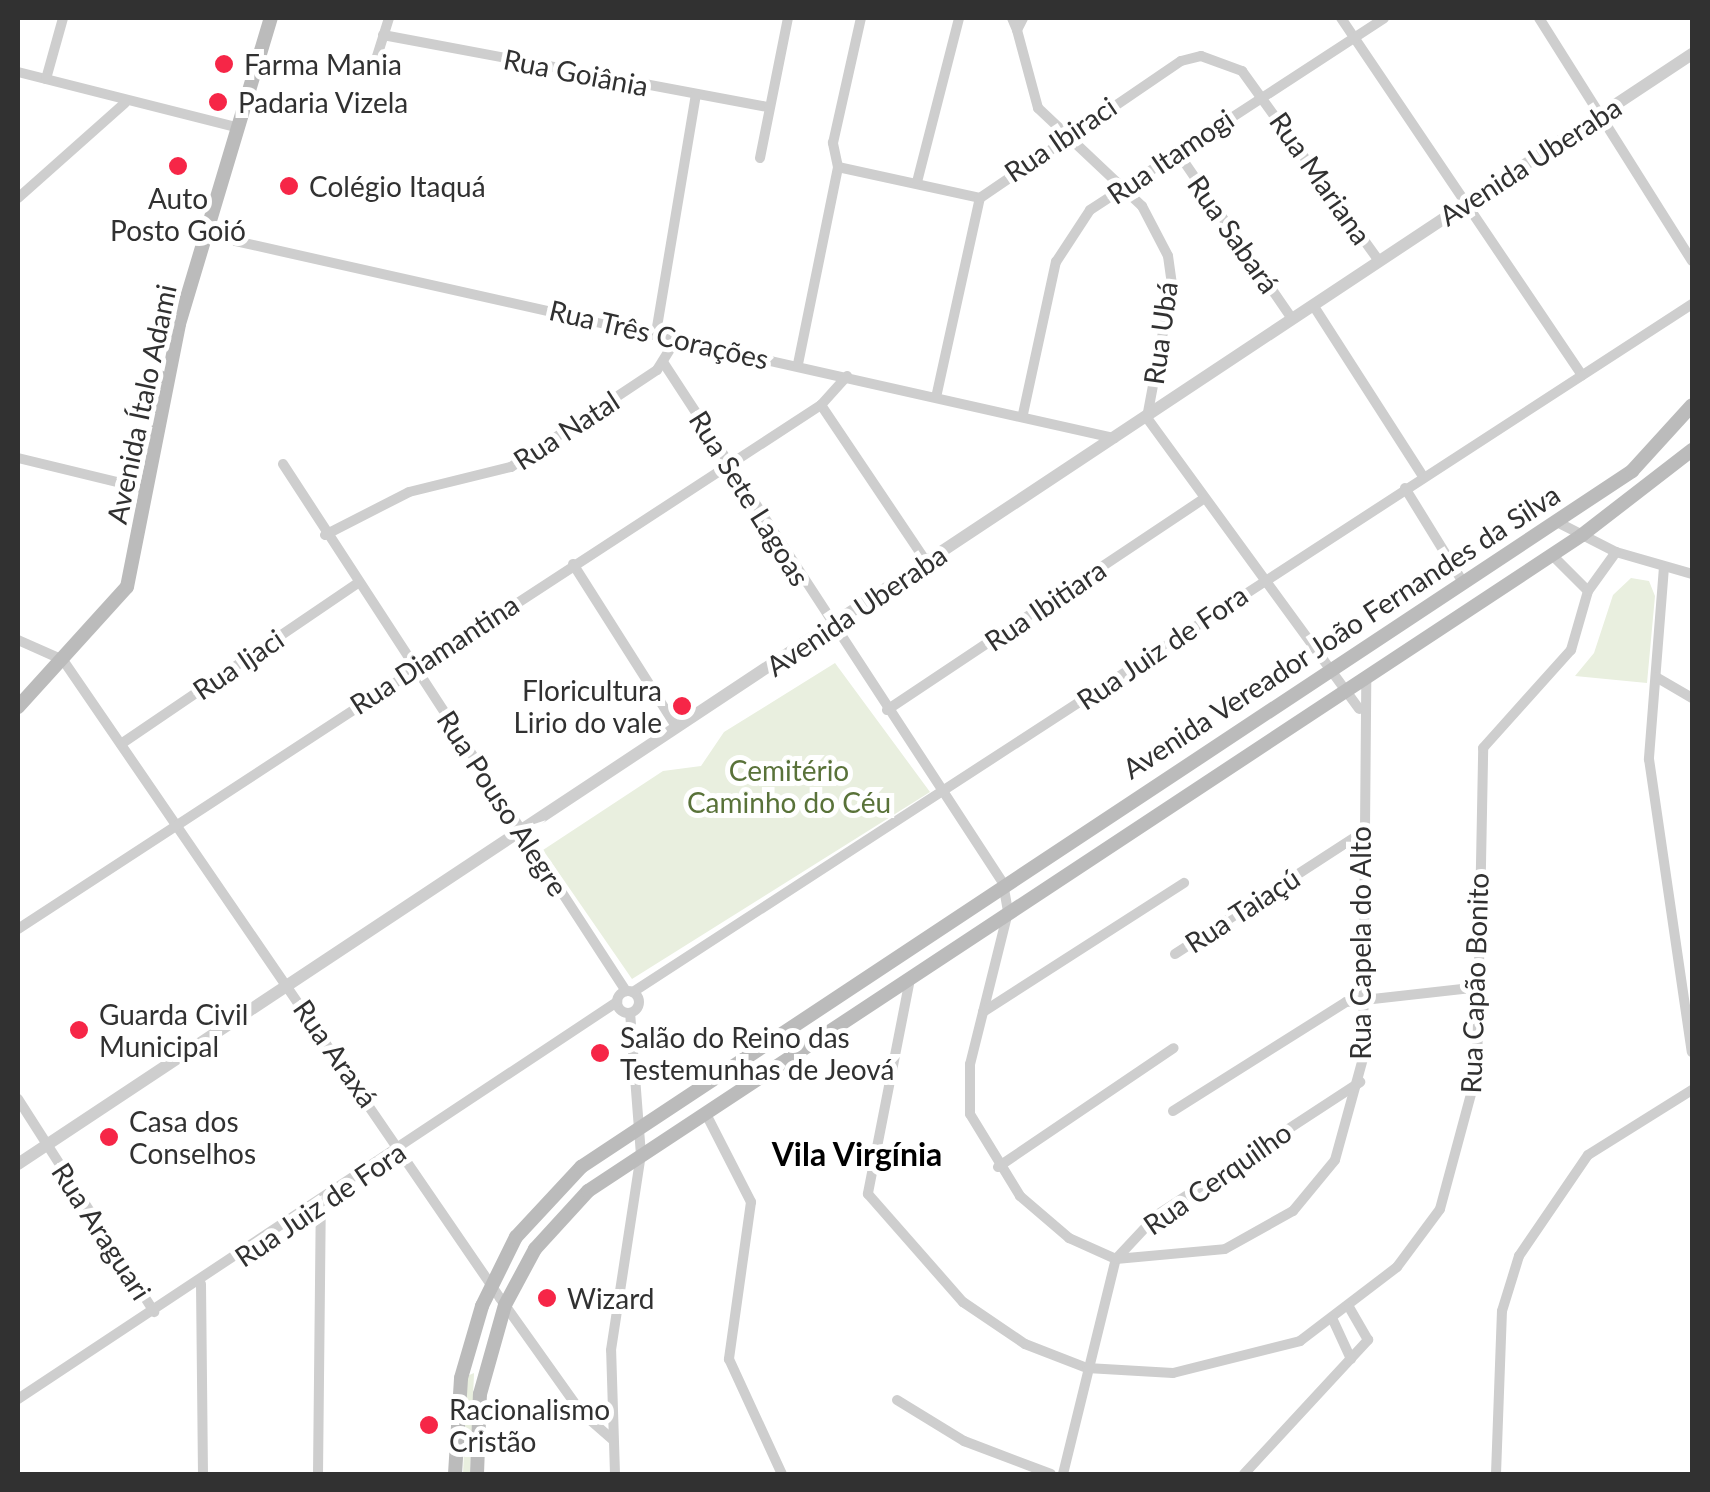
<!DOCTYPE html>
<html>
<head>
<meta charset="utf-8">
<style>
  body { margin:0 }
  #map { position:relative; width:1710px; height:1492px; overflow:hidden; background:#fff; font-family:Lato,sans-serif }
  div>[style] { position:absolute }
  .green>* { inset:0; background:#e9efdf }
  .minor>* { height:10px; margin:-5px; padding:0 5px; transform-origin:5px; border-radius:5px; background:#cecece }
  .minor>.ring { margin:-5px; padding:0; box-sizing:content-box; background:none; border:10px solid #cecece; border-radius:50% }
  .tertiary>* { height:12px; margin:-6px; padding:0 6px; transform-origin:6px; border-radius:6px; background:#cecece }
  .secondary>* { height:14px; margin:-7px; padding:0 7px; transform-origin:7px; border-radius:7px; background:#bbb }
  .dots>* { width:28px; height:28px; translate:-50% -50%; box-sizing:border-box; border:5px solid #fff; border-radius:50% }
  span { translate:-50% -50%; white-space:nowrap; text-align:center; line-height:1.15; -webkit-text-stroke:10px #fff; paint-order:stroke }
  .poi-label { font-size:28px; color:#313131 }
  .left { translate:0 -50%; text-align:left }
  .right { translate:-100% -50%; text-align:right }
  .street-label { font-size:28px; color:#313131 }
  .park-label { font-size:28px; color:#597239 }
  .quarter-label { font-size:32px; color:#000; font-weight:700 }
  .frame { position:absolute; inset:0; border:20px solid #313131; pointer-events:none }
</style>
</head>
<body>
<div id="map">
  <div class="green">
    <i style="clip-path:polygon(1631px 578px,1649px 581px,1655px 596px,1647px 683px,1575px 676px,1594px 653px,1613px 595px)"></i>
    <i style="clip-path:polygon(835px 663px,930px 792px,632px 979px,543px 850px,663px 771px,701px 766px,724px 732px)"></i>
    <i style="clip-path:polygon(474px 1373px,470px 1474px,463px 1474px,467px 1376px)"></i>
  </div>
  <div class="minor">
    <i style="left:1012px;top:18px;width:13px;rotate:67deg"></i>
    <i style="left:1017px;top:30px;width:13px;rotate:-63deg"></i>
    <i style="left:1341px;top:18px;width:431px;rotate:56deg"></i>
    <i style="left:1539px;top:18px;width:287px;rotate:57.8deg"></i>
    <i style="left:1017px;top:30px;width:81px;rotate:74.9deg"></i>
    <i style="left:1038px;top:108px;width:143px;rotate:43.3deg"></i>
    <i style="left:1142px;top:206px;width:56px;rotate:62.5deg"></i>
    <i style="left:1168px;top:256px;width:28px;rotate:82deg"></i>
    <i style="left:1172px;top:284px;width:136px;rotate:100.6deg"></i>
    <i style="left:1147px;top:418px;width:360px;rotate:53.9deg"></i>
    <i style="left:383px;top:35px;width:393px;rotate:10.6deg"></i>
    <i style="left:373px;top:69px;width:53px;rotate:-72.6deg"></i>
    <i style="left:18px;top:72px;width:224px;rotate:14.2deg"></i>
    <i style="left:46px;top:79px;width:63px;rotate:-74.4deg"></i>
    <i style="left:1176px;top:150px;width:205px;rotate:55.5deg"></i>
    <i style="left:760px;top:158px;width:143px;rotate:-78.7deg"></i>
    <i style="left:838px;top:167px;width:25px;rotate:-102deg"></i>
    <i style="left:833px;top:143px;width:128px;rotate:-77.4deg"></i>
    <i style="left:838px;top:167px;width:145px;rotate:12.3deg"></i>
    <i style="left:917px;top:182px;width:169px;rotate:-75.6deg"></i>
    <i style="left:18px;top:198px;width:143px;rotate:-41.6deg"></i>
    <i style="left:204px;top:234px;width:933px;rotate:12.64deg"></i>
    <i style="left:1313px;top:305px;width:202px;rotate:57.3deg"></i>
    <i style="left:656px;top:333px;width:241px;rotate:-80.5deg"></i>
    <i style="left:663px;top:362px;width:622px;rotate:56.87deg"></i>
    <i style="left:1003px;top:883px;width:29px;rotate:80deg"></i>
    <i style="left:1008px;top:912px;width:157px;rotate:104deg"></i>
    <i style="left:970px;top:1064px;width:50px;rotate:90deg"></i>
    <i style="left:970px;top:1114px;width:96px;rotate:58.6deg"></i>
    <i style="left:1020px;top:1196px;width:65px;rotate:40.6deg"></i>
    <i style="left:1069px;top:1238px;width:51px;rotate:24.1deg"></i>
    <i style="left:1116px;top:1259px;width:109px;rotate:-5.2deg"></i>
    <i style="left:1225px;top:1249px;width:78px;rotate:-29.2deg"></i>
    <i style="left:1293px;top:1211px;width:66px;rotate:-50.5deg"></i>
    <i style="left:1335px;top:1160px;width:106px;rotate:-74.6deg"></i>
    <i style="left:1363px;top:1058px;width:381px;rotate:-89.5deg"></i>
    <i style="left:798px;top:364px;width:201px;rotate:-78.5deg"></i>
    <i style="left:937px;top:393px;width:200px;rotate:-77.6deg"></i>
    <i style="left:980px;top:198px;width:243px;rotate:-34.3deg"></i>
    <i style="left:1181px;top:61px;width:21px;rotate:-14deg"></i>
    <i style="left:1201px;top:56px;width:44px;rotate:20.1deg"></i>
    <i style="left:1242px;top:71px;width:234px;rotate:54.2deg"></i>
    <i style="left:821px;top:405px;width:190px;rotate:56.1deg"></i>
    <i style="left:1023px;top:414px;width:156px;rotate:-77.8deg"></i>
    <i style="left:1056px;top:262px;width:62px;rotate:-56.8deg"></i>
    <i style="left:1090px;top:210px;width:351px;rotate:-33.1deg"></i>
    <i style="left:18px;top:458px;width:132px;rotate:13.6deg"></i>
    <i style="left:283px;top:464px;width:629px;rotate:56.94deg"></i>
    <i style="left:1405px;top:488px;width:107px;rotate:58.4deg"></i>
    <i style="left:1557px;top:522px;width:66px;rotate:27deg"></i>
    <i style="left:1616px;top:552px;width:79px;rotate:16.1deg"></i>
    <i style="left:325px;top:535px;width:94px;rotate:-27.1deg"></i>
    <i style="left:409px;top:492px;width:105px;rotate:-13.8deg"></i>
    <i style="left:511px;top:467px;width:175px;rotate:-33.6deg"></i>
    <i style="left:657px;top:370px;width:38px;rotate:-58deg"></i>
    <i style="left:1551px;top:554px;width:52px;rotate:45deg"></i>
    <i style="left:573px;top:564px;width:192px;rotate:57.6deg"></i>
    <i style="left:1664px;top:567px;width:193px;rotate:94.5deg"></i>
    <i style="left:1649px;top:759px;width:296px;rotate:81.7deg"></i>
    <i style="left:18px;top:640px;width:49px;rotate:24deg"></i>
    <i style="left:63px;top:660px;width:773px;rotate:55.59deg"></i>
    <i style="left:500px;top:1298px;width:140px;rotate:54.6deg"></i>
    <i style="left:581px;top:1412px;width:43px;rotate:41.2deg"></i>
    <i style="left:1656px;top:677px;width:42px;rotate:30.3deg"></i>
    <i style="left:887px;top:710px;width:379px;rotate:-33.7deg"></i>
    <i style="left:121px;top:744px;width:284px;rotate:-34.2deg"></i>
    <i style="left:18px;top:929px;width:959px;rotate:-33.13deg"></i>
    <i style="left:821px;top:405px;width:39px;rotate:-48deg"></i>
    <i style="left:1175px;top:954px;width:221px;rotate:-33deg"></i>
    <i style="left:910px;top:979px;width:219px;rotate:101.1deg"></i>
    <i style="left:868px;top:1194px;width:144px;rotate:48.7deg"></i>
    <i style="left:963px;top:1302px;width:75px;rotate:34.1deg"></i>
    <i style="left:1025px;top:1344px;width:66px;rotate:21.2deg"></i>
    <i style="left:1087px;top:1368px;width:86px;rotate:3.3deg"></i>
    <i style="left:1173px;top:1373px;width:131px;rotate:-14.1deg"></i>
    <i style="left:1300px;top:1341px;width:122px;rotate:-37.3deg"></i>
    <i style="left:1397px;top:1267px;width:72px;rotate:-53.4deg"></i>
    <i style="left:1440px;top:1209px;width:142px;rotate:-74.9deg"></i>
    <i style="left:1477px;top:1072px;width:324px;rotate:-88.9deg"></i>
    <i style="left:1483px;top:748px;width:132px;rotate:-48.1deg"></i>
    <i style="left:1571px;top:650px;width:61px;rotate:-73.9deg"></i>
    <i style="left:1588px;top:591px;width:48px;rotate:-54.3deg"></i>
    <i class="ring" style="left:617px;top:991px;width:12px;height:12px"></i>
    <i style="left:633px;top:992px;width:1263px;rotate:-33.01deg"></i>
    <i style="left:983px;top:1012px;width:239px;rotate:-32.7deg"></i>
    <i style="left:18px;top:1099px;width:253px;rotate:57.4deg"></i>
    <i style="left:1173px;top:1111px;width:204px;rotate:-32.2deg"></i>
    <i style="left:1346px;top:1002px;width:135px;rotate:-6.4deg"></i>
    <i style="left:706px;top:1114px;width:99px;rotate:62.9deg"></i>
    <i style="left:751px;top:1202px;width:159px;rotate:98deg"></i>
    <i style="left:729px;top:1359px;width:127px;rotate:65.3deg"></i>
    <i style="left:998px;top:1167px;width:212px;rotate:-34.1deg"></i>
    <i style="left:201px;top:1284px;width:190px;rotate:89.4deg"></i>
    <i style="left:1333px;top:1320px;width:43px;rotate:65.2deg"></i>
    <i style="left:18px;top:1399px;width:719px;rotate:-33.54deg"></i>
    <i style="left:897px;top:1400px;width:79px;rotate:31.5deg"></i>
    <i style="left:964px;top:1441px;width:93px;rotate:20.8deg"></i>
    <i style="left:318px;top:1474px;width:273px;rotate:-89.4deg"></i>
    <i style="left:615px;top:1474px;width:124px;rotate:-91.8deg"></i>
    <i style="left:611px;top:1350px;width:197px;rotate:-81.3deg"></i>
    <i style="left:641px;top:1155px;width:142px;rotate:-94.4deg"></i>
    <i style="left:1063px;top:1474px;width:221px;rotate:-76.2deg"></i>
    <i style="left:1116px;top:1259px;width:60px;rotate:-47deg"></i>
    <i style="left:1157px;top:1215px;width:243px;rotate:-33.2deg"></i>
    <i style="left:1244px;top:1474px;width:183px;rotate:-47.2deg"></i>
    <i style="left:1368px;top:1340px;width:38px;rotate:-120deg"></i>
    <i style="left:1496px;top:1474px;width:163px;rotate:-87.9deg"></i>
    <i style="left:1502px;top:1311px;width:58px;rotate:-72.8deg"></i>
    <i style="left:1519px;top:1256px;width:122px;rotate:-55.7deg"></i>
    <i style="left:1588px;top:1155px;width:123px;rotate:-32deg"></i>
  </div>
  <div class="tertiary">
    <i style="left:18px;top:1164px;width:2009px;rotate:-33.55deg"></i>
  </div>
  <div class="secondary">
    <i style="left:18px;top:707px;width:162px;rotate:-47.8deg"></i>
    <i style="left:127px;top:587px;width:268px;rotate:-78.8deg"></i>
    <i style="left:179px;top:324px;width:320px;rotate:-73.3deg"></i>
    <i style="left:455px;top:1474px;width:96px;rotate:-86.4deg"></i>
    <i style="left:461px;top:1378px;width:75px;rotate:-73.7deg"></i>
    <i style="left:482px;top:1306px;width:77px;rotate:-63.8deg"></i>
    <i style="left:516px;top:1237px;width:96px;rotate:-47.1deg"></i>
    <i style="left:581px;top:1167px;width:1261px;rotate:-33.51deg"></i>
    <i style="left:1632px;top:471px;width:89px;rotate:-47.7deg"></i>
    <i style="left:477px;top:1474px;width:80px;rotate:-87.9deg"></i>
    <i style="left:480px;top:1394px;width:92px;rotate:-74.3deg"></i>
    <i style="left:505px;top:1305px;width:64px;rotate:-61.8deg"></i>
    <i style="left:535px;top:1249px;width:79px;rotate:-47.6deg"></i>
    <i style="left:588px;top:1191px;width:1191px;rotate:-33.42deg"></i>
    <i style="left:1582px;top:535px;width:139px;rotate:-37.7deg"></i>
  </div>
  <div class="dots">
    <i style="left:224px;top:64px;background:#f62647"></i>
    <i style="left:218px;top:102px;background:#f62647"></i>
    <i style="left:178px;top:166px;background:#f62647"></i>
    <i style="left:289px;top:186px;background:#f62647"></i>
    <i style="left:682px;top:706px;background:#f62647"></i>
    <i style="left:79px;top:1030px;background:#f62647"></i>
    <i style="left:600px;top:1053px;background:#f62647"></i>
    <i style="left:109px;top:1137px;background:#f62647"></i>
    <i style="left:547px;top:1298px;background:#f62647"></i>
    <i style="left:429px;top:1425px;background:#f62647"></i>
  </div>
  <div class="poi-label">
    <span class="left" style="left:244px;top:64px">Farma Mania</span>
    <span class="left" style="left:238px;top:102px">Padaria Vizela</span>
    <span class="left" style="left:309px;top:186px">Colégio Itaquá</span>
    <span style="left:178px;top:214px">Auto<br>Posto Goió</span>
    <span class="right" style="left:662px;top:706px">Floricultura<br>Lirio do vale</span>
    <span class="left" style="left:99px;top:1030px">Guarda Civil<br>Municipal</span>
    <span class="left" style="left:620px;top:1053px">Salão do Reino das<br>Testemunhas de Jeová</span>
    <span class="left" style="left:129px;top:1137px">Casa dos<br>Conselhos</span>
    <span class="left" style="left:567px;top:1298px">Wizard</span>
    <span class="left" style="left:449px;top:1425px">Racionalismo<br>Cristão</span>
  </div>
  <div class="street-label">
    <span style="left:576px;top:72px;rotate:11deg">Rua Goiânia</span>
    <span style="left:1060px;top:139px;rotate:-34deg">Rua Ibiraci</span>
    <span style="left:1170px;top:156px;rotate:-34deg">Rua Itamogi</span>
    <span style="left:1530px;top:161px;rotate:-33deg">Avenida Uberaba</span>
    <span style="left:1321px;top:178px;rotate:55deg">Rua Mariana</span>
    <span style="left:1234px;top:234px;rotate:55deg">Rua Sabará</span>
    <span style="left:1160px;top:333px;rotate:-82deg">Rua Ubá</span>
    <span style="left:659px;top:334px;rotate:13deg">Rua Três Corações</span>
    <span style="left:141px;top:404px;rotate:-78deg">Avenida Ítalo Adami</span>
    <span style="left:566px;top:430px;rotate:-33deg">Rua Natal</span>
    <span style="left:750px;top:498px;rotate:58deg">Rua Sete Lagoas</span>
    <span style="left:1045px;top:605px;rotate:-34deg">Rua Ibitiara</span>
    <span style="left:856px;top:610px;rotate:-34deg">Avenida Uberaba</span>
    <span style="left:1341px;top:631px;rotate:-33deg">Avenida Vereador João Fernandes da Silva</span>
    <span style="left:1162px;top:647px;rotate:-34deg">Rua Juiz de Fora</span>
    <span style="left:434px;top:654px;rotate:-33deg">Rua Diamantina</span>
    <span style="left:238px;top:664px;rotate:-34deg">Rua Ijaci</span>
    <span style="left:503px;top:803px;rotate:57deg">Rua Pouso Alegre</span>
    <span style="left:1242px;top:910px;rotate:-33deg">Rua Taiaçú</span>
    <span style="left:1360px;top:943px;rotate:-90deg">Rua Capela do Alto</span>
    <span style="left:1474px;top:983px;rotate:-88deg">Rua Capão Bonito</span>
    <span style="left:336px;top:1053px;rotate:55deg">Rua Araxá</span>
    <span style="left:1217px;top:1178px;rotate:-35deg">Rua Cerquilho</span>
    <span style="left:320px;top:1204px;rotate:-34deg">Rua Juiz de Fora</span>
    <span style="left:102px;top:1231px;rotate:57deg">Rua Araguari</span>
  </div>
  <div class="park-label">
    <span style="left:789px;top:786px">Cemitério<br>Caminho do Céu</span>
  </div>
  <div class="quarter-label">
    <span style="left:857px;top:1154px">Vila Virgínia</span>
  </div>
  <div class="frame"></div>
</div>
</body>
</html>
